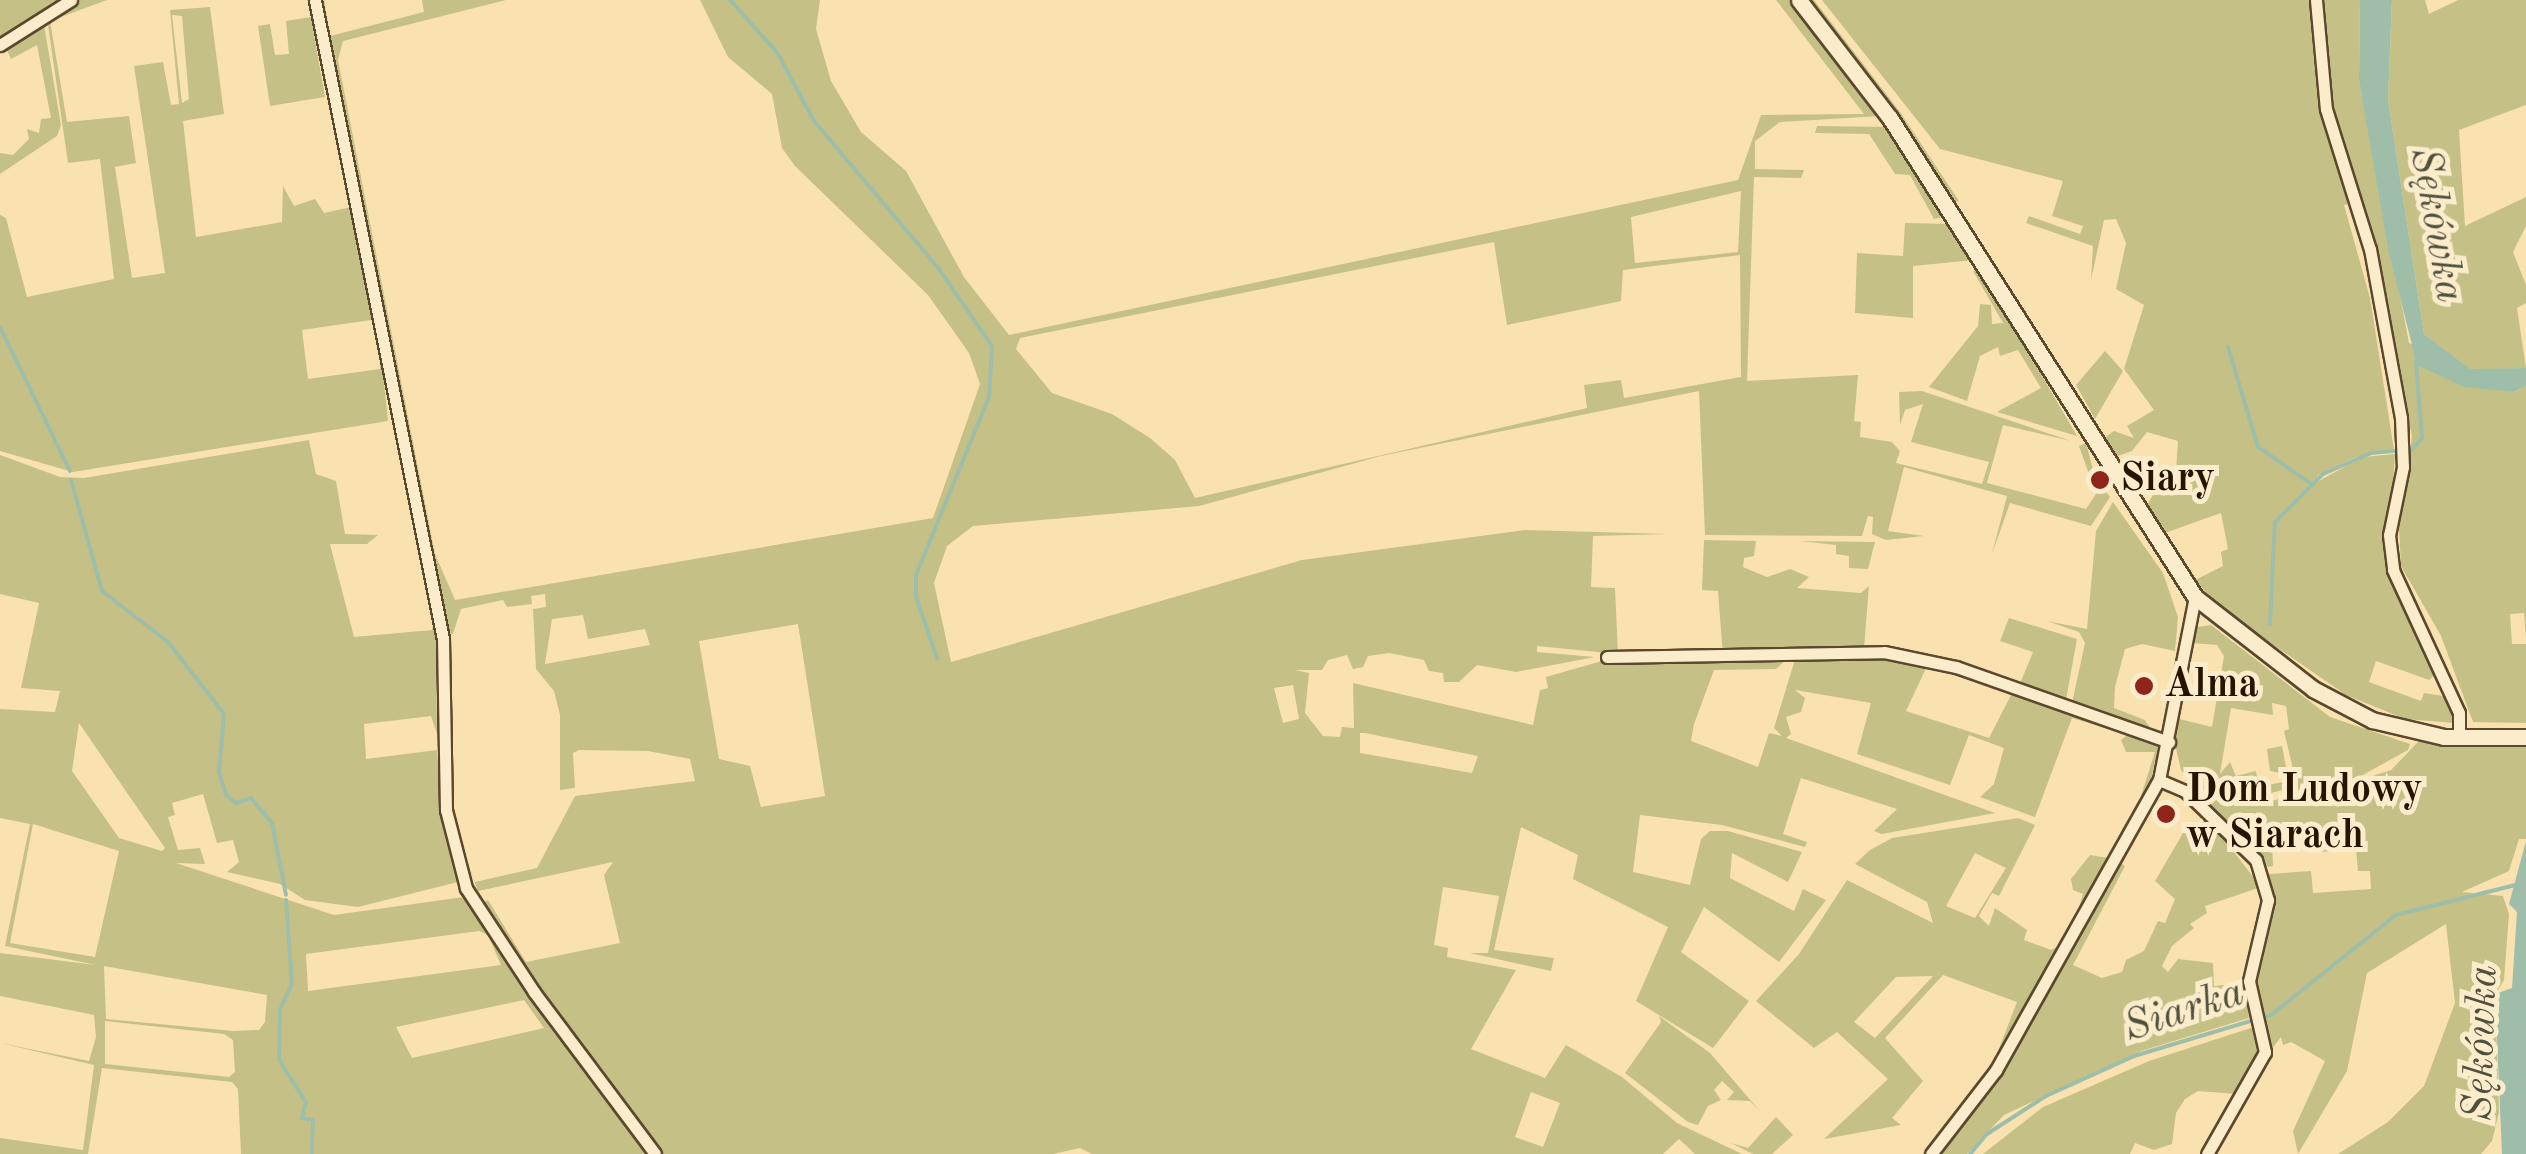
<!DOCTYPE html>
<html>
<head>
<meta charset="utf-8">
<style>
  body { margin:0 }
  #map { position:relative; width:2526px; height:1154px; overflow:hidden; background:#f9e2b0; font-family:"Old Standard TT",serif }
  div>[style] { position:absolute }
  .green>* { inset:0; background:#c5c186 }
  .water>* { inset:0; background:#9ebea9 }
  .stream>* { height:4px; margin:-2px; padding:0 2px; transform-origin:2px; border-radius:2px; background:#9ebea9 }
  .roads { filter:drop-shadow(2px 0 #5b482d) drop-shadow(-2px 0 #5b482d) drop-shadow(0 2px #5b482d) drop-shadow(0 -2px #5b482d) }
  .street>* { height:11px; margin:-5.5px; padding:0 5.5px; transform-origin:5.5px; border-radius:5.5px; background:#fbeccc }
  .secondary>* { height:15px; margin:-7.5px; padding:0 7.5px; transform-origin:7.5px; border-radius:7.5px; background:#fbeccc }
  .dots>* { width:28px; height:28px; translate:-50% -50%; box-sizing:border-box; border:5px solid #fbeccc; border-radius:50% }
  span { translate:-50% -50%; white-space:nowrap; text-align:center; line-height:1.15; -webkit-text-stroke:10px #fbeccc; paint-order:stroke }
  .poi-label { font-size:40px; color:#261401; font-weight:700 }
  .left { translate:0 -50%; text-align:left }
  .water-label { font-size:42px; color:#50503c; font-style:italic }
</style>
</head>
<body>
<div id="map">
  <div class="green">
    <i style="clip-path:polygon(0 0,63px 0,0 43px)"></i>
    <i style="clip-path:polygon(evenodd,76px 0,107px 0,50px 21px,67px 122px,129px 116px,136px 163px,115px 167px,132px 278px,165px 273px,134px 66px,163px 62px,171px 105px,179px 104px,170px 10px,210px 7px,224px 114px,183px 121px,196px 237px,282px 222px,283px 186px,294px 206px,315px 199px,324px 213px,351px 207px,337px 126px,378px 326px,371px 320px,302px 330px,308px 379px,380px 369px,379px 333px,388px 421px,73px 472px,0 451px,0 215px,6px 218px,27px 297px,114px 279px,100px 159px,68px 163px,47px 18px,76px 0,172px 15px,182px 16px,189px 99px,182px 103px,172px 15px)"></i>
    <i style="clip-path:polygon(evenodd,319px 0,324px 0,330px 36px,424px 12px,422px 0,506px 0,343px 41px,338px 60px,435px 554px,455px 600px,933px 518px,980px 384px,969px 353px,928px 295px,795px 166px,782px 148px,772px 94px,728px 57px,700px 0,820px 0,816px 29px,831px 81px,861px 132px,906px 171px,964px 277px,1009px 335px,1738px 180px,1761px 115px,1864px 114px,1776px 0,1792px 0,1881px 116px,1780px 122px,1755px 141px,1755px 169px,1804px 170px,1801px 178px,1754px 177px,1747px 381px,1858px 375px,1854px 421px,1861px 422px,1860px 437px,1892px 442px,1900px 451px,1896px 463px,1982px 484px,1989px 462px,1911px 442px,1923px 404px,1905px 410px,1900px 425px,1899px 392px,1922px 391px,2071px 441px,2003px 425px,1987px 483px,2086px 509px,2096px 494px,2079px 446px,2086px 443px,2095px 477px,2110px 497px,2091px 526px,2010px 503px,1992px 554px,2007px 496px,1904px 467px,1888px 531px,1924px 536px,1886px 540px,1872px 534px,1873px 517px,1868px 516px,1862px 536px,1705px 535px,1699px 391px,1381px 456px,1199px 506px,973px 526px,947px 546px,934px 583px,951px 662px,1302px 560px,1525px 530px,1668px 534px,1593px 536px,1591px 587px,1615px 588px,1618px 654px,1537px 646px,1537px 652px,1595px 657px,1516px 672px,1477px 665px,1459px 682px,1444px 682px,1443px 673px,1429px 671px,1424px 660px,1389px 653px,1368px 656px,1363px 667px,1353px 669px,1347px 655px,1328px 660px,1322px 670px,1295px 670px,1309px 673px,1305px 713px,1323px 736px,1340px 737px,1342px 727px,1354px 728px,1353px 683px,1533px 725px,1540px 690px,1548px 688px,1546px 677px,1602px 661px,1790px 656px,1776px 669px,1714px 670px,1694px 724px,1691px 741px,1758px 767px,1769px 733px,1782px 736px,1774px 728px,1796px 656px,1862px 653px,1928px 661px,2118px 732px,2072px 718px,2035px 817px,1980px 797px,1994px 784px,2004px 748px,1969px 735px,1950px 785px,1857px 754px,1871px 703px,1795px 690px,1805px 698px,1801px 712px,1786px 717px,1791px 734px,1786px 738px,1995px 813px,1882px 834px,1874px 831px,1897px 809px,1801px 778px,1783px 834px,1807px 842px,1805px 847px,1722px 825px,1640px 815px,1633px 872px,1690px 885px,1701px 839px,1710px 831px,1728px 831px,1802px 852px,1788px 882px,1732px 853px,1730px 878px,1794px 911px,1803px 889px,1826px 900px,1779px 962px,1704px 907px,1681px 952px,1749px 1001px,1713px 1048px,1636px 1001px,1668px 927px,1573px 879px,1578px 855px,1521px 827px,1494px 950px,1554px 958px,1551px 971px,1470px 953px,1488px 953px,1499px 896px,1443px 887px,1434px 945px,1448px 948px,1447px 957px,1516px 970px,1471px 1049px,1545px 1078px,1566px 1045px,1622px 1077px,1677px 1123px,1742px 1154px,1695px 1154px,1679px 1139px,1663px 1154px,1092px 1154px,1080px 1148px,1053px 1154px,662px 1154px,479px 904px,488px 900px,526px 962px,620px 943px,604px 875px,613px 862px,478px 891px,450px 814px,475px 882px,537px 868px,575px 796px,695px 781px,690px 759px,648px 751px,579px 750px,573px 753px,575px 788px,560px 790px,560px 715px,554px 691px,536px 669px,533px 609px,546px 607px,545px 594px,531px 596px,532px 604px,507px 607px,503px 600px,461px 609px,453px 634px,444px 632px,319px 0,1741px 191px,1738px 252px,1635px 263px,1631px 217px,1741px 191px,319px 0,1494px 242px,1507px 325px,1621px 301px,1623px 270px,1740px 255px,1741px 377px,1624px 398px,1621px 380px,1584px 385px,1587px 408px,1195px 498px,1175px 460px,1150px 438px,1112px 414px,1052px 393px,1016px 349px,1020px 338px,1494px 242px,319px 0,583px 615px,588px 639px,645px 629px,650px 645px,545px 664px,552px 619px,583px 615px,319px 0,798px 624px,825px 796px,761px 807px,750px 766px,719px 759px,699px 641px,798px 624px,319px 0,1927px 666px,2011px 695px,1989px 738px,1906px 711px,1927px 666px,319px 0,1293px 685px,1299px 719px,1283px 723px,1274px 688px,1293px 685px,319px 0,1360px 733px,1365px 733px,1478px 756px,1472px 773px,1360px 753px,1360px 733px,319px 0,1531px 1092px,1560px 1103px,1543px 1147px,1515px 1137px,1531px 1092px)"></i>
    <i style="clip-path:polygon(1806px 0,1814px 0,1900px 112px,1959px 201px,1952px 202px,1896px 115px)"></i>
    <i style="clip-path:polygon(1822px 0,2360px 0,2359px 80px,2409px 343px,2514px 392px,2526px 386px,2526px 638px,2524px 613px,2510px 614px,2512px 644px,2526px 644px,2526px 723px,2473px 722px,2441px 636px,2401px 566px,2399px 529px,2412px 436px,2358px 202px,2344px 205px,2370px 298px,2394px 450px,2356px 457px,2318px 475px,2315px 483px,2363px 457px,2395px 454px,2388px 568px,2436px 674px,2429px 680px,2376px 661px,2369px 682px,2421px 701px,2424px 693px,2449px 697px,2454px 723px,2405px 719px,2346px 695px,2220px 608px,2195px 580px,2223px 566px,2221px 552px,2228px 549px,2221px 513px,2162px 534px,2146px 507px,2153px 495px,2175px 485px,2178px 441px,2147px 432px,2132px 451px,2115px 457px,2104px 438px,2114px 431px,2134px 438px,2127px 426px,2154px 410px,2124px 369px,2144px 305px,2116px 289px,2126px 243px,2116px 219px,2104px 220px,2091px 280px,2093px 246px,2026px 223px,2029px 216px,2080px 234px,2083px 226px,2052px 216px,2063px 181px,1940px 149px)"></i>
    <i style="clip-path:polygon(2392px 0,2425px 0,2429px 14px,2458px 0,2526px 0,2526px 105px,2459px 130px,2465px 226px,2526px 197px,2526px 226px,2513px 252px,2526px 285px,2526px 303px,2517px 308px,2526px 368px,2470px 370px,2424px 334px,2388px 100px)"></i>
    <i style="clip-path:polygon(311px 17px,325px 97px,270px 106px,258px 26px,270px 24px,275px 55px,289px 54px,286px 21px)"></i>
    <i style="clip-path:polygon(44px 25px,61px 125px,57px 136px,0 174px,0 153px,13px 155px,29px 139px,27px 129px,39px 133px,41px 119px,51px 118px,37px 45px,11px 59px,6px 48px)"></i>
    <i style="clip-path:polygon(1817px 126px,1890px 127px,1947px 216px,1934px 219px,1910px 175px,1895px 174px,1869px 134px,1815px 133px)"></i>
    <i style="clip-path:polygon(1905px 223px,1953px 224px,1974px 260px,1913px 266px,1913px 318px,1855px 313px,1857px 253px,1903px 256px)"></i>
    <i style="clip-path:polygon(1973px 271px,1981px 271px,2077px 436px,1997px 412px,2041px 388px,2018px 350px,2000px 356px,1998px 347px,1980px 356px,1967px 401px,1929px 387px,1978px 326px,1980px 304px,1991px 305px,1992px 324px,2003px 323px)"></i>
    <i style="clip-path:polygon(2105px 351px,2123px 371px,2095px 419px,2076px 385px)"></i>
    <i style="clip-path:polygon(evenodd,309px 440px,316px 474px,336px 481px,345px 534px,378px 535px,367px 544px,330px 544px,354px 637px,432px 630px,436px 613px,437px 734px,431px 716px,364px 724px,366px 759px,437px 750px,442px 805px,462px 881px,358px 907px,305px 900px,280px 884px,227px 872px,239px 862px,233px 840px,217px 843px,203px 794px,172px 803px,175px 815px,168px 817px,178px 850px,200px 848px,205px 864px,176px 863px,334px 915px,464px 897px,653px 1154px,241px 1154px,238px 1089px,232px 1082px,102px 1068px,88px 1154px,0 1154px,0 1138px,83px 1150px,94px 1065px,0 1043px,89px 1061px,96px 1037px,94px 1015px,0 996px,0 953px,96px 965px,5px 946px,30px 824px,0 818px,0 709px,55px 712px,60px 691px,21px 688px,39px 603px,0 594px,0 455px,60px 477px,84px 478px,309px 440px,79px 723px,165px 848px,162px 851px,119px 838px,72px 771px,79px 723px,309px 440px,33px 824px,119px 851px,95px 957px,10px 943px,33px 824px,309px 440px,479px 931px,488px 935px,501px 965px,308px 991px,306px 954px,479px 931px,309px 440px,104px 966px,267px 995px,265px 1022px,259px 1030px,233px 1031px,106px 1019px,104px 966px,309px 440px,524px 1000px,544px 1028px,412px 1058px,396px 1027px,524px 1000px,309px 440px,105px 1021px,224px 1034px,233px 1040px,235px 1072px,229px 1077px,105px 1064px,105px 1021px)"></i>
    <i style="clip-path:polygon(2113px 502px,2163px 573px,2178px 617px,2175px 651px,2142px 644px,2125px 649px,2115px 687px,2114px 708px,2145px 720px,2152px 731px,2072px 703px,2085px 643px,2079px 632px,2047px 621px,2087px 629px,2096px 531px)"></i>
    <i style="clip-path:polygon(1704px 540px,1756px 541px,1754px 556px,1744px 558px,1743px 567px,1767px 577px,1790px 569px,1809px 577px,1797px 588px,1861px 593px,1869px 586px,1864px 648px,1723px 656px,1718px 591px,1702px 590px)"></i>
    <i style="clip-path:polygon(1800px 541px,1868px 542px,1875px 542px,1868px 569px,1849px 568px,1849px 556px,1836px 554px,1836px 545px)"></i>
    <i style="clip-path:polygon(2009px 618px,2077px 639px,2065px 705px,2019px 686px,2033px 652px,2000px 641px)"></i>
    <i style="clip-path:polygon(2211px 625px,2330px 717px,2410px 744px,2408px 750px,2359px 777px,2298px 790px,2284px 731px,2289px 729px,2286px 706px,2272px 703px,2273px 715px,2231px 708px,2220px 774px,2230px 762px,2236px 776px,2256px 771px,2259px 793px,2230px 798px,2196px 788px,2181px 770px,2175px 744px,2179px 719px,2212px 727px,2224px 656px,2217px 645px,2193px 643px,2197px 627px)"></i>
    <i style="clip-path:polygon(2130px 733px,2160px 740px,2151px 779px,2137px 808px,2155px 752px,2126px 752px,2121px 740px)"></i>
    <i style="clip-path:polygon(2419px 741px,2526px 747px,2526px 839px,2519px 839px,2509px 871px,2462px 892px,2503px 896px,2509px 914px,2504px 980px,2495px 995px,2499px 1112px,2492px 1141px,2481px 1154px,2338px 1154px,2388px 1122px,2424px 1086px,2455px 1003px,2446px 924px,2367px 973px,2347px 1071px,2298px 1154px,2293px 1131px,2325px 1061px,2291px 1042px,2283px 1045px,2281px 1037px,2271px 1050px,2254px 977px,2270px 921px,2269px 874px,2311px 871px,2313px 893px,2371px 889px,2370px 871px,2358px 871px,2356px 849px,2319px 852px,2316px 827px,2284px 829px,2285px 843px,2272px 844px,2273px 866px,2268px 867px,2199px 798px,2253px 805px,2357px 781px,2391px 770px)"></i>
    <i style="clip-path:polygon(2282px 746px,2290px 788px,2271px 793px,2267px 785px,2283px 782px,2281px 773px,2270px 771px,2267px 749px)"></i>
    <i style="clip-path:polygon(2207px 817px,2261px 887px,2205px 906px,2207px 913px,2190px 924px,2194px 928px,2172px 946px,2162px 966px,2168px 972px,2178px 959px,2213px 963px,2214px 986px,2241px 983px,2264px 898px,2246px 972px,2249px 1018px,2141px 1051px,2004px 1115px,1967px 1154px,1937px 1154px,1996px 1081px,2120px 863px,2125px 866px,2073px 965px,2102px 978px,2122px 972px,2126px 960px,2144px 951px,2158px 921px,2165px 923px,2175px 899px,2155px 881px,2186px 828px,2194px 832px)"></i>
    <i style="clip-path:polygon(evenodd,2018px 818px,2035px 825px,1999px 896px,1992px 893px,1979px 916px,1989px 926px,1995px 908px,2027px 930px,2024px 940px,2051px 950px,2060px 945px,2026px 1005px,1997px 1054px,2017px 1002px,1943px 975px,1885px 1038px,1923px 1081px,1892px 1118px,1901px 1125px,1824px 1139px,1888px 1079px,1837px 1032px,1814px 1048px,1756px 1001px,1799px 954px,1847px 880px,1933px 923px,1927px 902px,1855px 864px,1870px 850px,1892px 838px,2018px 818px,1975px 853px,2006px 868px,1975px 918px,1946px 906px,1975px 853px,2018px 818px,1933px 976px,1875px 1038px,1854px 1022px,1896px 977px,1933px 976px)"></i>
    <i style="clip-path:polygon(2090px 855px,2109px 858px,2077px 915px,2083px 894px,2073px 890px,2071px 879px)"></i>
    <i style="clip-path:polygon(1659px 1016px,1710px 1053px,1759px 1110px,1750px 1101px,1727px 1100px,1734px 1092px,1722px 1081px,1714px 1090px,1721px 1100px,1708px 1106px,1698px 1125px,1688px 1122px,1625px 1073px,1661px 1022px)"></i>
    <i style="clip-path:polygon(2254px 1027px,2258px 1059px,2236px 1094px,2198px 1091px,2185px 1099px,2176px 1113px,2172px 1144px,2154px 1150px,2135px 1143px,2130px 1154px,1983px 1154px,2043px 1107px,2149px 1061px)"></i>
    <i style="clip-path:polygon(1776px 1117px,1793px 1135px,1772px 1154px,1753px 1154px,1731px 1143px,1748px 1148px)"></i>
  </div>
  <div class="water">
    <i style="clip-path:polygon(2360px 0,2392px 0,2388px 100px,2424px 334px,2470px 369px,2526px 368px,2526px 386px,2514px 392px,2464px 387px,2417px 365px,2388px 249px,2359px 80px)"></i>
    <i style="clip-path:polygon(2526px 841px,2526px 1154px,2502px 1154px,2495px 994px,2512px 988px,2517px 912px,2509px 904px)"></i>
  </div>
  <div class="stream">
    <i style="left:730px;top:0;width:70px;rotate:47.9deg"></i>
    <i style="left:777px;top:52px;width:78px;rotate:61.8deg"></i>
    <i style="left:814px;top:121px;width:194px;rotate:49.8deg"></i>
    <i style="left:939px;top:269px;width:93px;rotate:55.5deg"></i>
    <i style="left:992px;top:346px;width:51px;rotate:93.4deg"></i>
    <i style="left:989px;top:397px;width:192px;rotate:112.3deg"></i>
    <i style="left:916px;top:575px;width:22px;rotate:90deg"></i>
    <i style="left:916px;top:597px;width:65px;rotate:71deg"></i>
    <i style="left:0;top:327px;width:160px;rotate:64.1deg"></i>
    <i style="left:2228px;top:347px;width:104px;rotate:73.3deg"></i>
    <i style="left:2258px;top:447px;width:65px;rotate:34.9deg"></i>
    <i style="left:2411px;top:450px;width:16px;rotate:-47deg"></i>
    <i style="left:2422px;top:438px;width:77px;rotate:-94.5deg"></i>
    <i style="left:71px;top:480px;width:115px;rotate:74.4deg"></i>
    <i style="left:102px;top:591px;width:83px;rotate:37.7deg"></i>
    <i style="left:168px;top:642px;width:91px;rotate:52.1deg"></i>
    <i style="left:224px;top:714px;width:58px;rotate:94.9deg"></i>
    <i style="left:219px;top:772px;width:24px;rotate:73deg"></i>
    <i style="left:226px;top:795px;width:13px;rotate:39deg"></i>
    <i style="left:236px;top:803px;width:16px;rotate:-18deg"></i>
    <i style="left:251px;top:798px;width:33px;rotate:50deg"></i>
    <i style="left:272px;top:823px;width:73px;rotate:79deg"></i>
    <i style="left:2270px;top:624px;width:102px;rotate:-87.2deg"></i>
    <i style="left:2275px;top:522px;width:68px;rotate:-45deg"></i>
    <i style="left:2323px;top:474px;width:52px;rotate:-23.6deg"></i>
    <i style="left:2371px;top:453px;width:23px;rotate:-5deg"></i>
    <i style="left:286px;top:900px;width:83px;rotate:85.9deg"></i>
    <i style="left:292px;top:983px;width:30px;rotate:114deg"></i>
    <i style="left:280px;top:1010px;width:50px;rotate:91.1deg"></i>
    <i style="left:279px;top:1060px;width:50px;rotate:57.3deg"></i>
    <i style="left:306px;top:1102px;width:16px;rotate:104deg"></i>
    <i style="left:302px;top:1118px;width:11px;rotate:10deg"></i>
    <i style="left:313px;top:1120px;width:34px;rotate:92deg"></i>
    <i style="left:1970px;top:1154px;width:26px;rotate:-50deg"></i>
    <i style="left:1987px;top:1134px;width:70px;rotate:-32.8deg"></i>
    <i style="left:2046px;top:1096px;width:97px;rotate:-24.4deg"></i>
    <i style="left:2134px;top:1056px;width:143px;rotate:-16.7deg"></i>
    <i style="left:2271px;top:1015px;width:160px;rotate:-38.7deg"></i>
    <i style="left:2396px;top:915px;width:123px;rotate:-14.1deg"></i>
  </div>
  <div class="roads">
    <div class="street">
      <i style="left:315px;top:0;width:652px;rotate:78.67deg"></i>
      <i style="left:443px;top:639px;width:171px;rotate:89deg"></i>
      <i style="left:446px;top:810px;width:81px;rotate:75.6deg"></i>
      <i style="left:466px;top:888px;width:124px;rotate:56.8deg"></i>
      <i style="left:534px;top:992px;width:202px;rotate:53.2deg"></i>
      <i style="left:2316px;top:0;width:109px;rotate:84.8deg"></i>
      <i style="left:2326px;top:109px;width:147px;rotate:72.6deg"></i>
      <i style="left:2370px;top:249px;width:172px;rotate:79.6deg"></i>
      <i style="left:2401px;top:418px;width:49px;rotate:87.7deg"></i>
      <i style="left:2403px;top:467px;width:69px;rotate:101.6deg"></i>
      <i style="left:2389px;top:535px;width:35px;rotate:83deg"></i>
      <i style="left:2393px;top:570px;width:157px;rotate:65.2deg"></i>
      <i style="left:2459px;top:713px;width:26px;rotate:90deg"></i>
      <i style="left:0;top:45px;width:84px;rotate:-32.4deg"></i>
      <i style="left:1607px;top:657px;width:277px;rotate:-1deg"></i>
      <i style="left:1884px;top:652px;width:74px;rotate:11.8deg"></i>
      <i style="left:1956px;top:667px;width:226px;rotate:19.4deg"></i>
      <i style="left:2159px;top:780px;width:28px;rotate:23deg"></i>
      <i style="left:2185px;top:791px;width:99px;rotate:44.2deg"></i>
      <i style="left:2256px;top:860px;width:42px;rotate:73.3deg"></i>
      <i style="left:2268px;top:900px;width:83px;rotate:103.2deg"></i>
      <i style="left:2249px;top:981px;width:73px;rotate:77.3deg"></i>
      <i style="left:2265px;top:1052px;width:117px;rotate:119.6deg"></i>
      <i style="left:1931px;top:1154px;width:106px;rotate:-52.3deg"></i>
      <i style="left:1996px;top:1070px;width:333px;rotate:-60.7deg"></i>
      <i style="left:2159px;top:780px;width:187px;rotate:-78.9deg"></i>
    </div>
    <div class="secondary">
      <i style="left:1799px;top:0;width:149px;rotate:52.4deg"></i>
      <i style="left:1890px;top:118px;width:568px;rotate:57.51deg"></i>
      <i style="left:2195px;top:597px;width:150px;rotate:37.9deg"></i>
      <i style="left:2313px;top:689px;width:67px;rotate:27.7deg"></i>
      <i style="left:2372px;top:720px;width:74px;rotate:13.3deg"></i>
      <i style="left:2444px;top:737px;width:82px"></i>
    </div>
  </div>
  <div class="dots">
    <i style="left:2100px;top:480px;background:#8f2418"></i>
    <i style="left:2144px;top:686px;background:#8f2418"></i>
    <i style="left:2166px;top:814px;background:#8f2418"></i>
  </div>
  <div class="poi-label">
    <span class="left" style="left:2120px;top:480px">Siary</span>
    <span class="left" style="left:2164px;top:686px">Alma</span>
    <span class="left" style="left:2186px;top:814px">Dom Ludowy<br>w Siarach</span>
  </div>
  <div class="water-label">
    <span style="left:2436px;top:225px;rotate:80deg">Sękówka</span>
    <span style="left:2184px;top:1011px;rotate:-18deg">Siarka</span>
    <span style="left:2482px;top:1043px;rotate:-88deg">Sękówka</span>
  </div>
</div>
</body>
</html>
